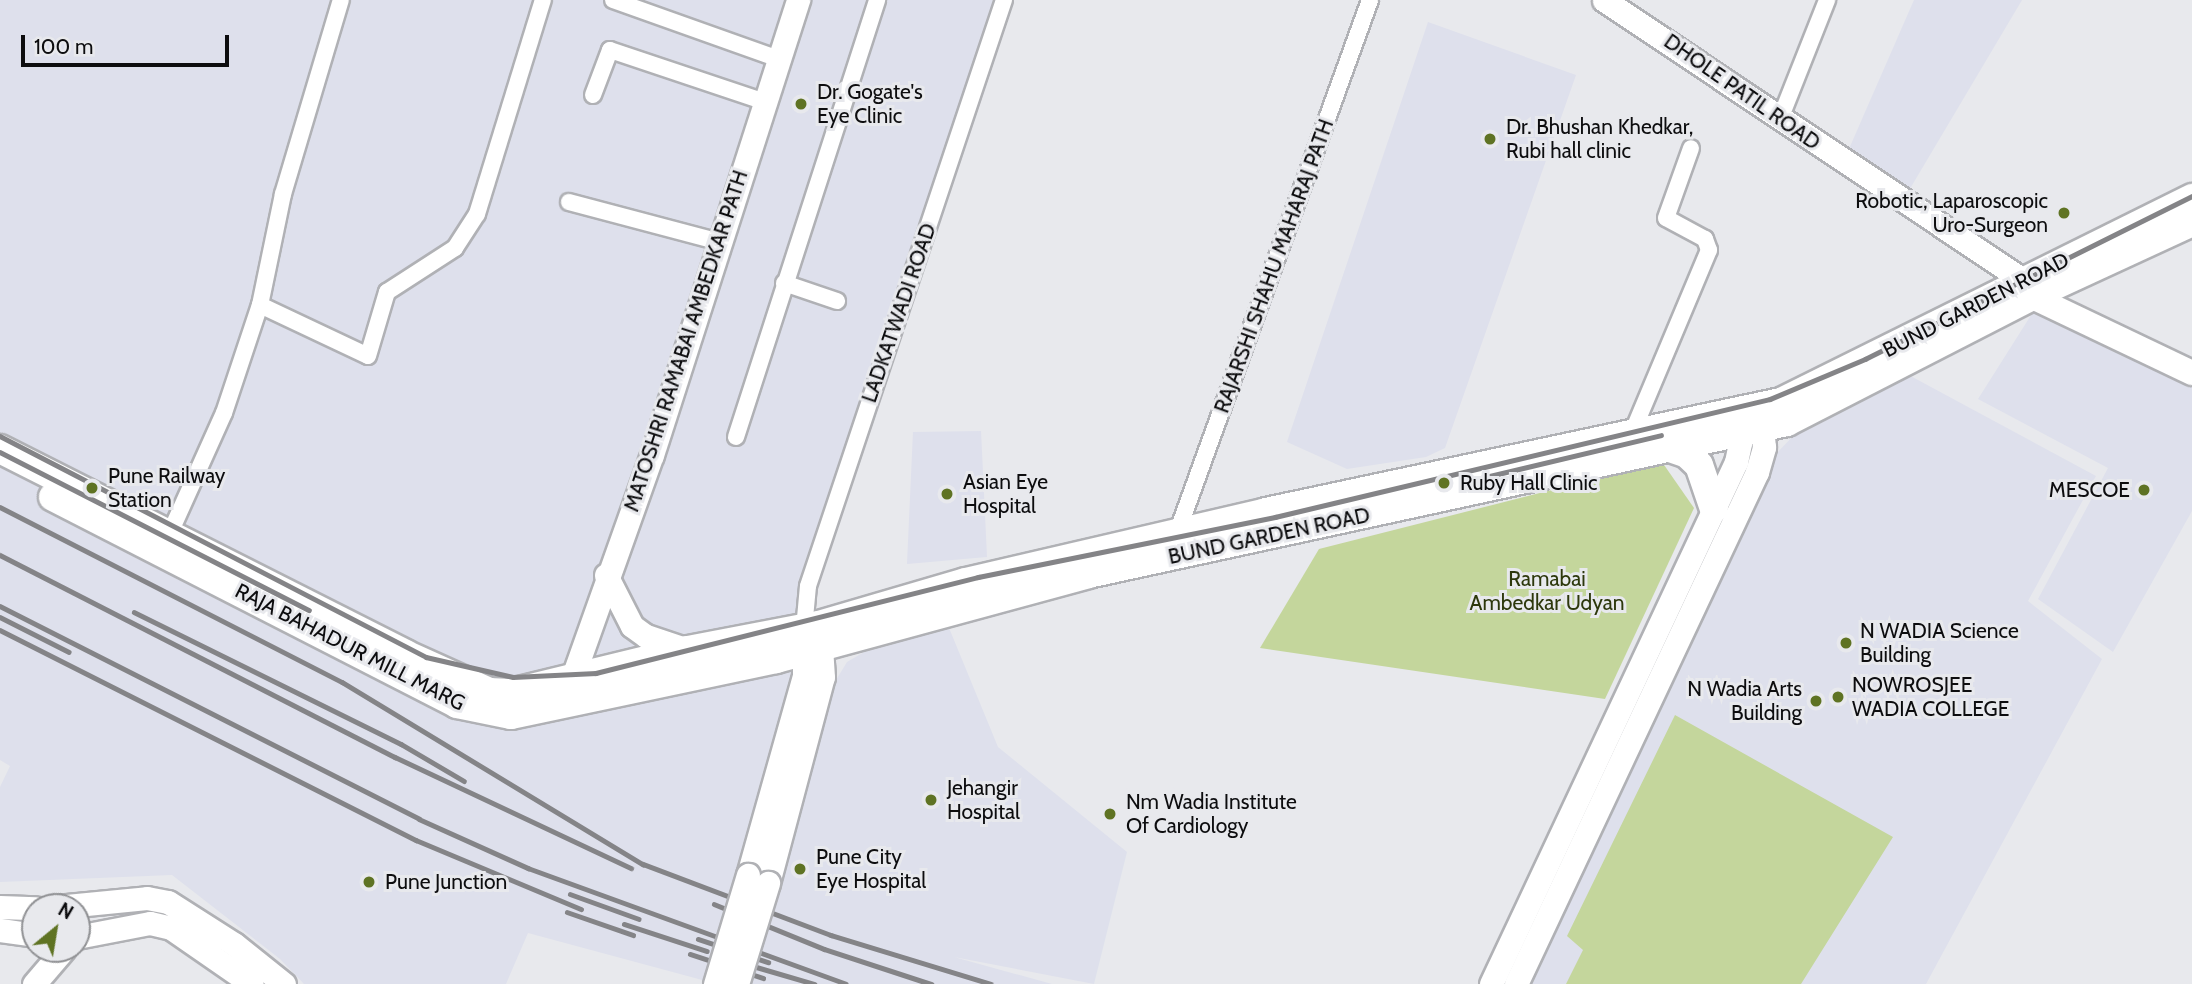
<!DOCTYPE html>
<html>
<head>
<meta charset="utf-8">
<style>
  body { margin:0 }
  #map { position:relative; width:2192px; height:984px; overflow:hidden; background:#e8e9ed; font-family:Cabin,sans-serif }
  div>[style] { position:absolute }
  .built>* { inset:0; background:#dee0ec }
  .green>* { inset:0; background:#c4d69c }
  .roads { filter:drop-shadow(2px 0 #b0b1b5) drop-shadow(-2px 0 #b0b1b5) drop-shadow(0 2px #b0b1b5) drop-shadow(0 -2px #b0b1b5) }
  .street>* { height:16px; margin:-8px; padding:0 8px; transform-origin:8px; border-radius:8px; background:#fff }
  .secondary>* { height:23px; margin:-11.5px; padding:0 11.5px; transform-origin:11.5px; border-radius:11.5px; background:#fff }
  .primary>* { height:24px; margin:-12px; padding:0 12px; transform-origin:12px; border-radius:12px; background:#fff }
  .highway>* { height:28px; margin:-14px; padding:0 14px; transform-origin:14px; border-radius:14px; background:#fff }
  .rail>* { height:4.5px; margin:-2.25px; padding:0 2.25px; transform-origin:2.25px; border-radius:2.25px; background:#848487 }
  .bridges { filter:drop-shadow(2px 0 #b0b1b5) drop-shadow(-2px 0 #b0b1b5) drop-shadow(0 2px #b0b1b5) drop-shadow(0 -2px #b0b1b5) }
  .secondary-bridge>* { height:23px; margin:-11.5px; padding:0 11.5px; transform-origin:11.5px; border-radius:11.5px; background:#fff }
  .dots>* { width:19px; height:19px; translate:-50% -50%; box-sizing:border-box; border:4px solid #e8e9ed; border-radius:50% }
  span { translate:-50% -50%; white-space:nowrap; text-align:center; line-height:1.15; -webkit-text-stroke:6px #e8e9ed; paint-order:stroke }
  .poi-label { font-size:21px; color:#0d0d0f }
  .left { translate:0 -50%; text-align:left }
  .right { translate:-100% -50%; text-align:right }
  .street-label { font-size:21px; color:#0d0d0f }
  .park-label { font-size:21px; color:#2d380c }
  .north { position:absolute; left:21px; top:893px; width:70px; height:70px; box-sizing:border-box; background:#e8e9ed; border:2px solid #909194; border-radius:50%; rotate:30deg; font-size:19px; font-weight:700; line-height:28px; text-align:center; color:#0d0d0f }
  .north::after { content:''; display:block; margin:auto; width:24px; height:32px; background:#5f7323; clip-path:polygon(50% 0,100% 100%,50% 72%,0 100%) }
  .scale { position:absolute; left:21px; top:35px; width:208px; height:32px; box-sizing:border-box; border:4px solid #0d0d0f; border-top:0; padding-left:9px; font-size:21px; line-height:24px; white-space:nowrap; color:#0d0d0f; -webkit-text-stroke:5px #e8e9ed; paint-order:stroke }
</style>
</head>
<body>
<div id="map">
  <div class="built">
    <i style="clip-path:polygon(0 0,1006px 0,809px 586px,768px 906px,833px 685px,847px 662px,883px 641px,947px 623px,998px 747px,1127px 852px,1094px 984px,954px 957px,1052px 984px,717px 984px,528px 933px,506px 984px,304px 984px,280px 959px,172px 875px,0 882px,0 787px,10px 766px,0 760px)"></i>
    <i style="clip-path:polygon(1914px 0,2022px 0,1908px 192px,1845px 158px)"></i>
    <i style="clip-path:polygon(1428px 22px,1576px 75px,1445px 448px,1426px 457px,1347px 469px,1287px 442px)"></i>
    <i style="clip-path:polygon(2033px 312px,2192px 386px,2192px 511px,2113px 652px,2038px 599px,2108px 468px,1978px 399px)"></i>
    <i style="clip-path:polygon(1905px 373px,2096px 476px,2028px 601px,2102px 659px,1926px 984px,1525px 984px,1631px 768px,1774px 456px,1799px 430px)"></i>
    <i style="clip-path:polygon(981px 431px,987px 557px,907px 564px,913px 432px)"></i>
  </div>
  <div class="green">
    <i style="clip-path:polygon(1662px 462px,1694px 508px,1605px 699px,1260px 648px,1319px 549px)"></i>
    <i style="clip-path:polygon(1675px 715px,1893px 837px,1801px 984px,1566px 984px,1583px 950px,1567px 936px)"></i>
  </div>
  <div class="roads">
    <div class="street">
      <i style="left:613px;top:0;width:176px;rotate:19.6deg"></i>
      <i style="left:593px;top:95px;width:48px;rotate:-69.3deg"></i>
      <i style="left:610px;top:50px;width:163px;rotate:18.5deg"></i>
      <i style="left:1780px;top:119px;width:128px;rotate:-68.4deg"></i>
      <i style="left:569px;top:202px;width:156px;rotate:14.8deg"></i>
      <i style="left:784px;top:283px;width:56px;rotate:18.8deg"></i>
      <i style="left:260px;top:305px;width:119px;rotate:25.3deg"></i>
      <i style="left:368px;top:356px;width:67px;rotate:-73.5deg"></i>
      <i style="left:387px;top:292px;width:81px;rotate:-32.9deg"></i>
      <i style="left:455px;top:248px;width:40px;rotate:-57.1deg"></i>
      <i style="left:477px;top:214px;width:224px;rotate:-72.9deg"></i>
      <i style="left:736px;top:437px;width:459px;rotate:-72.1deg"></i>
      <i style="left:1630px;top:438px;width:204px;rotate:-67.2deg"></i>
      <i style="left:1709px;top:250px;width:12px;rotate:-110deg"></i>
      <i style="left:1705px;top:239px;width:44px;rotate:-151.7deg"></i>
      <i style="left:1666px;top:218px;width:74px;rotate:-70.3deg"></i>
      <i style="left:170px;top:533px;width:132px;rotate:-65.8deg"></i>
      <i style="left:224px;top:413px;width:114px;rotate:-71.6deg"></i>
      <i style="left:260px;top:305px;width:113px;rotate:-78.3deg"></i>
      <i style="left:283px;top:194px;width:202px;rotate:-73.4deg"></i>
      <i style="left:1177px;top:533px;width:567px;rotate:-70.09deg"></i>
      <i style="left:804px;top:629px;width:43px;rotate:-84.7deg"></i>
      <i style="left:808px;top:586px;width:618px;rotate:-71.51deg"></i>
    </div>
    <div class="secondary">
      <i style="left:1604px;top:0;width:504px;rotate:33.75deg"></i>
      <i style="left:606px;top:575px;width:57px;rotate:63deg"></i>
      <i style="left:632px;top:626px;width:17px;rotate:36deg"></i>
      <i style="left:646px;top:636px;width:44px;rotate:18.4deg"></i>
      <i style="left:571px;top:682px;width:241px;rotate:-70.4deg"></i>
      <i style="left:652px;top:455px;width:478px;rotate:-72.2deg"></i>
      <i style="left:748px;top:875px;width:207px;rotate:-74.3deg"></i>
      <i style="left:804px;top:676px;width:42px;rotate:-90deg"></i>
      <i style="left:768px;top:883px;width:213px;rotate:-75.1deg"></i>
      <i style="left:823px;top:677px;width:45px;rotate:-93.8deg"></i>
      <i style="left:0;top:907px;width:35px;rotate:2deg"></i>
      <i style="left:56px;top:907px;width:91px;rotate:-5.6deg"></i>
      <i style="left:147px;top:898px;width:21px;rotate:11deg"></i>
      <i style="left:168px;top:902px;width:78px;rotate:32.5deg"></i>
      <i style="left:234px;top:944px;width:64px;rotate:38.7deg"></i>
      <i style="left:0;top:930px;width:35px;rotate:8deg"></i>
      <i style="left:77px;top:937px;width:74px;rotate:-10.9deg"></i>
      <i style="left:150px;top:923px;width:22px;rotate:13deg"></i>
      <i style="left:171px;top:928px;width:98px;rotate:34.7deg"></i>
      <i style="left:34px;top:984px;width:46px;rotate:-49.4deg"></i>
      <i style="left:1491px;top:984px;width:577px;rotate:-64.86deg"></i>
      <i style="left:1736px;top:462px;width:19px;rotate:-78deg"></i>
      <i style="left:1740px;top:443px;width:27px;rotate:-107deg"></i>
      <i style="left:1516px;top:984px;width:566px;rotate:-64.79deg"></i>
      <i style="left:1757px;top:472px;width:26px;rotate:-74deg"></i>
      <i style="left:1764px;top:447px;width:37px;rotate:-96deg"></i>
    </div>
    <div class="primary">
      <i style="left:2016px;top:289px;width:195px;rotate:25.5deg"></i>
    </div>
    <div class="highway">
      <i style="left:1667px;top:447px;width:21px;rotate:19deg"></i>
      <i style="left:1687px;top:454px;width:16px;rotate:43deg"></i>
      <i style="left:1699px;top:465px;width:46px;rotate:71.2deg"></i>
      <i style="left:0;top:449px;width:454px;rotate:26.8deg"></i>
      <i style="left:405px;top:654px;width:92px;rotate:24.3deg"></i>
      <i style="left:489px;top:692px;width:21px;rotate:3deg"></i>
      <i style="left:510px;top:693px;width:183px;rotate:-13.6deg"></i>
      <i style="left:688px;top:650px;width:133px;rotate:-10.8deg"></i>
      <i style="left:819px;top:625px;width:153px;rotate:-16.3deg"></i>
      <i style="left:966px;top:582px;width:308px;rotate:-13.1deg"></i>
      <i style="left:1266px;top:512px;width:527px;rotate:-12.06deg"></i>
      <i style="left:1781px;top:402px;width:459px;rotate:-26.4deg"></i>
      <i style="left:53px;top:497px;width:454px;rotate:27.1deg"></i>
      <i style="left:457px;top:704px;width:55px;rotate:11.5deg"></i>
      <i style="left:511px;top:715px;width:271px;rotate:-11.9deg"></i>
      <i style="left:776px;top:659px;width:323px;rotate:-15.2deg"></i>
      <i style="left:1088px;top:574px;width:715px;rotate:-12.27deg"></i>
      <i style="left:1787px;top:422px;width:273px;rotate:-27.2deg"></i>
      <i style="left:2030px;top:297px;width:179px;rotate:-24.8deg"></i>
    </div>
  </div>
  <div class="rail">
    <i style="left:0;top:436px;width:480px;rotate:27.4deg"></i>
    <i style="left:426px;top:657px;width:89px;rotate:12.9deg"></i>
    <i style="left:513px;top:677px;width:83px;rotate:-2.8deg"></i>
    <i style="left:596px;top:673px;width:394px;rotate:-14.1deg"></i>
    <i style="left:978px;top:577px;width:303px;rotate:-11.4deg"></i>
    <i style="left:1275px;top:517px;width:509px;rotate:-13.41deg"></i>
    <i style="left:1770px;top:399px;width:103px;rotate:-22.8deg"></i>
    <i style="left:1865px;top:359px;width:365px;rotate:-26.5deg"></i>
    <i style="left:0;top:452px;width:347px;rotate:27.1deg"></i>
    <i style="left:1477px;top:479px;width:189px;rotate:-13.4deg"></i>
    <i style="left:0;top:507px;width:384px;rotate:27.1deg"></i>
    <i style="left:342px;top:682px;width:352px;rotate:31.2deg"></i>
    <i style="left:643px;top:864px;width:201px;rotate:20.7deg"></i>
    <i style="left:831px;top:935px;width:167px;rotate:17deg"></i>
    <i style="left:0;top:555px;width:444px;rotate:27.1deg"></i>
    <i style="left:395px;top:757px;width:261px;rotate:25.2deg"></i>
    <i style="left:0;top:606px;width:470px;rotate:26.9deg"></i>
    <i style="left:419px;top:819px;width:120px;rotate:24.2deg"></i>
    <i style="left:528px;top:868px;width:338px;rotate:20deg"></i>
    <i style="left:134px;top:612px;width:298px;rotate:26.3deg"></i>
    <i style="left:401px;top:744px;width:73px;rotate:30.4deg"></i>
    <i style="left:0;top:617px;width:77px;rotate:26.9deg"></i>
    <i style="left:0;top:630px;width:466px;rotate:26.8deg"></i>
    <i style="left:416px;top:840px;width:179px;rotate:22.7deg"></i>
    <i style="left:570px;top:894px;width:73px;rotate:19.9deg"></i>
    <i style="left:714px;top:904px;width:119px;rotate:22.2deg"></i>
    <i style="left:824px;top:949px;width:113px;rotate:18.1deg"></i>
    <i style="left:567px;top:912px;width:70px;rotate:19.2deg"></i>
    <i style="left:624px;top:924px;width:87px;rotate:18deg"></i>
    <i style="left:698px;top:939px;width:74px;rotate:18.2deg"></i>
    <i style="left:690px;top:954px;width:77px;rotate:18.2deg"></i>
    <i style="left:753px;top:966px;width:64px;rotate:16.4deg"></i>
  </div>
  <div class="bridges">
    <div class="secondary-bridge">
      <i style="left:715px;top:984px;width:114px;rotate:-73.2deg"></i>
      <i style="left:737px;top:984px;width:106px;rotate:-72.9deg"></i>
    </div>
  </div>
  <div class="dots">
    <i style="left:801px;top:104px;background:#5f7323"></i>
    <i style="left:1490px;top:139px;background:#5f7323"></i>
    <i style="left:2064px;top:213px;background:#5f7323"></i>
    <i style="left:1444px;top:483px;background:#5f7323"></i>
    <i style="left:92px;top:488px;background:#5f7323"></i>
    <i style="left:2144px;top:490px;background:#5f7323"></i>
    <i style="left:947px;top:494px;background:#5f7323"></i>
    <i style="left:1846px;top:643px;background:#5f7323"></i>
    <i style="left:1838px;top:697px;background:#5f7323"></i>
    <i style="left:1816px;top:701px;background:#5f7323"></i>
    <i style="left:931px;top:800px;background:#5f7323"></i>
    <i style="left:1110px;top:814px;background:#5f7323"></i>
    <i style="left:800px;top:869px;background:#5f7323"></i>
    <i style="left:369px;top:882px;background:#5f7323"></i>
  </div>
  <div class="poi-label">
    <span class="left" style="left:817px;top:104px">Dr. Gogate's<br>Eye Clinic</span>
    <span class="left" style="left:1506px;top:139px">Dr. Bhushan Khedkar,<br>Rubi hall clinic</span>
    <span class="right" style="left:2048px;top:213px">Robotic, Laparoscopic<br>Uro-Surgeon</span>
    <span class="left" style="left:108px;top:488px">Pune Railway<br>Station</span>
    <span class="left" style="left:963px;top:494px">Asian Eye<br>Hospital</span>
    <span class="left" style="left:1460px;top:483px">Ruby Hall Clinic</span>
    <span class="right" style="left:2130px;top:490px">MESCOE</span>
    <span class="left" style="left:1860px;top:643px">N WADIA Science<br>Building</span>
    <span class="left" style="left:1852px;top:697px">NOWROSJEE<br>WADIA COLLEGE</span>
    <span class="right" style="left:1802px;top:701px">N Wadia Arts<br>Building</span>
    <span class="left" style="left:947px;top:800px">Jehangir<br>Hospital</span>
    <span class="left" style="left:1126px;top:814px">Nm Wadia Institute<br>Of Cardiology</span>
    <span class="left" style="left:816px;top:869px">Pune City<br>Eye Hospital</span>
    <span class="left" style="left:385px;top:882px">Pune Junction</span>
  </div>
  <div class="street-label">
    <span style="left:1742px;top:92px;rotate:35deg">DHOLE PATIL ROAD</span>
    <span style="left:1274px;top:266px;rotate:-70deg">RAJARSHI SHAHU MAHARAJ PATH</span>
    <span style="left:1976px;top:305px;rotate:-27deg">BUND GARDEN ROAD</span>
    <span style="left:899px;top:313px;rotate:-71deg">LADKATWADI ROAD</span>
    <span style="left:686px;top:341px;rotate:-72deg">MATOSHRI RAMABAI AMBEDKAR PATH</span>
    <span style="left:1269px;top:536px;rotate:-12deg">BUND GARDEN ROAD</span>
    <span style="left:350px;top:647px;rotate:27deg">RAJA BAHADUR MILL MARG</span>
  </div>
  <div class="park-label">
    <span style="left:1547px;top:591px">Ramabai<br>Ambedkar Udyan</span>
  </div>
  <div class="north">N</div>
  <div class="scale">100 m</div>
</div>
</body>
</html>
